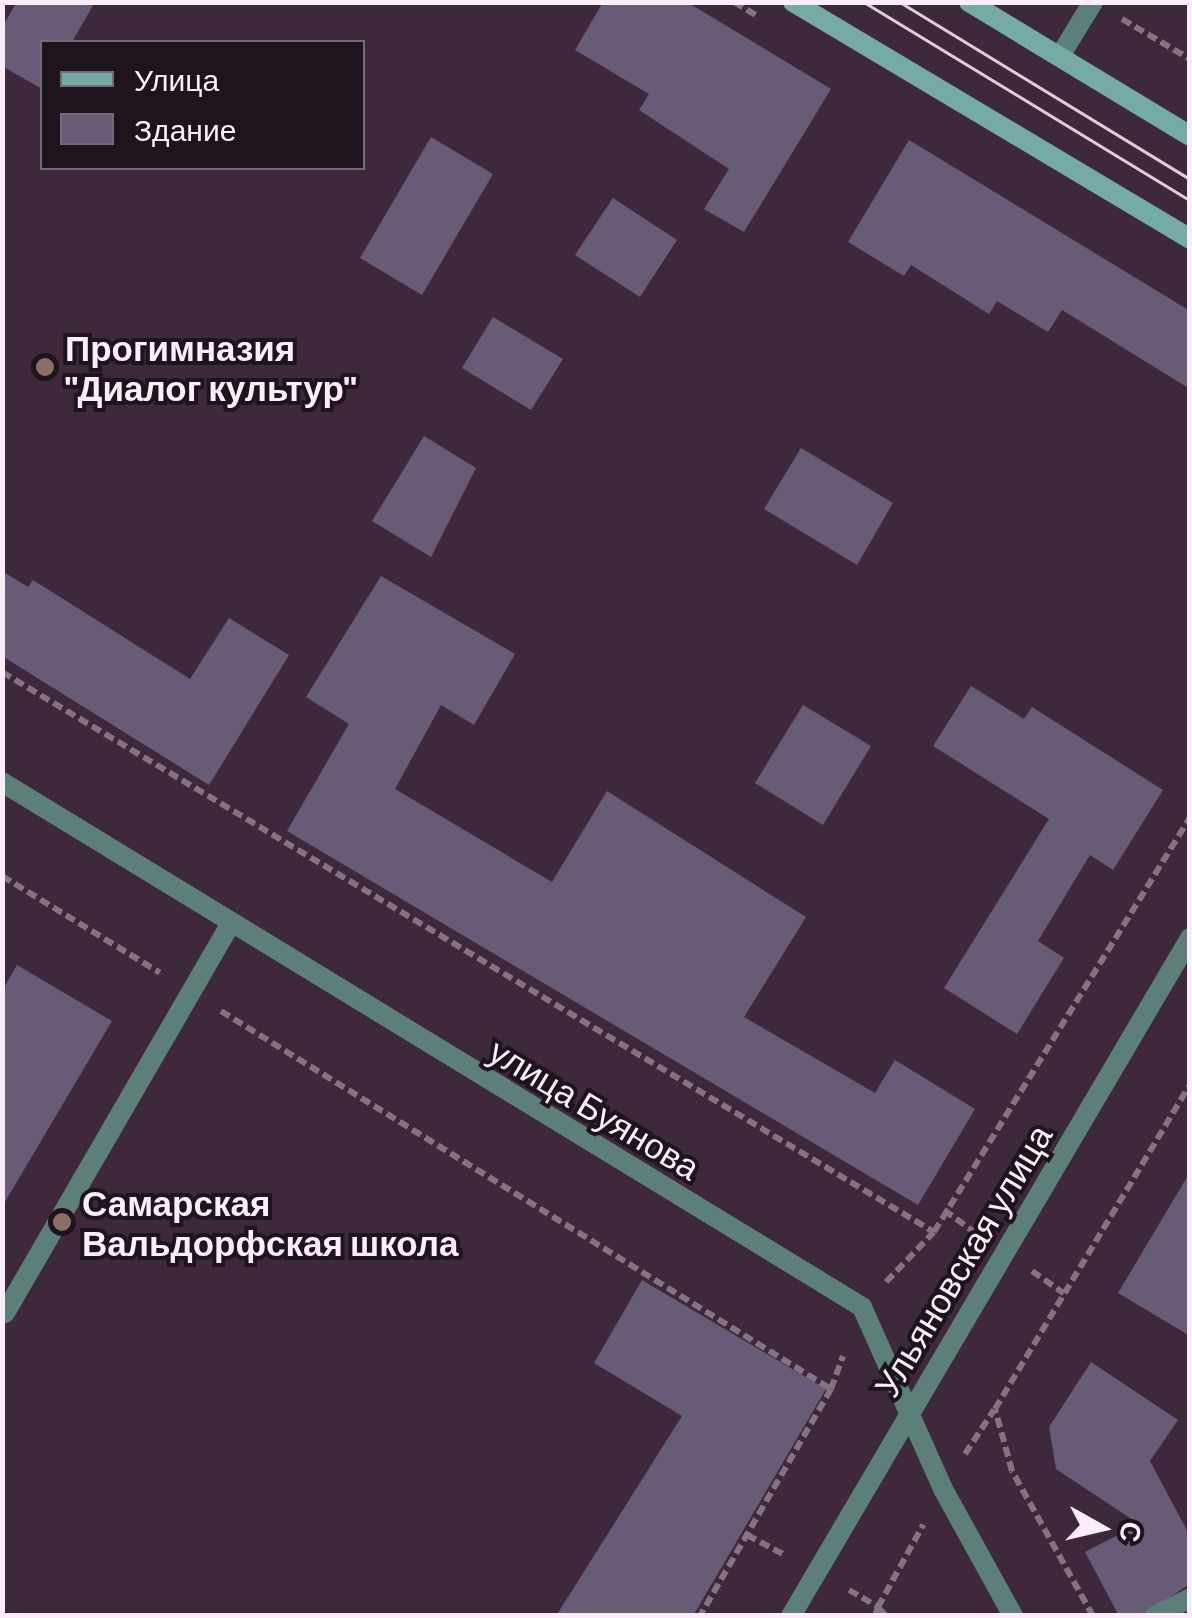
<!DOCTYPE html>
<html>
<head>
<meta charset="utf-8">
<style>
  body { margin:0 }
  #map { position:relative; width:1192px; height:1618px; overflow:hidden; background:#3d283c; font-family:Barlow,sans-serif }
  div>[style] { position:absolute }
  .building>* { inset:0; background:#685b77 }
  .path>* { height:6px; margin-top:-3px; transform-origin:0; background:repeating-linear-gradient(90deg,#857384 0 10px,transparent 0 15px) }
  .service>* { height:20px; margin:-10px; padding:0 10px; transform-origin:10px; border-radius:10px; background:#5d7f7a }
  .minor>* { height:20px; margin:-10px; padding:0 10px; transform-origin:10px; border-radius:10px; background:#5d7f7a }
  .secondary>* { height:20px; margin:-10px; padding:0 10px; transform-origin:10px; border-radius:10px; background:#74aba4 }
  .tram>* { height:2.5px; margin:-1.25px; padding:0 1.25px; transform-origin:1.25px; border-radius:1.25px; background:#ddcedc }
  .dots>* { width:28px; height:28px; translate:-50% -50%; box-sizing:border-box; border:5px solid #1e141e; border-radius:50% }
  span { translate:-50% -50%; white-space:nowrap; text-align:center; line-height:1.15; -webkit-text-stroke:8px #1e141e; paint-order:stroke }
  .poi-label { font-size:35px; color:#fbedfa; font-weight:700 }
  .left { translate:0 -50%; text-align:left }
  .street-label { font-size:35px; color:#fbedfa }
  .frame { position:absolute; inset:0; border:5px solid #fbedfa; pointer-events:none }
  .legend { position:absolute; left:40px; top:40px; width:325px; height:130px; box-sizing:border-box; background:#1e141e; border:2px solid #766b76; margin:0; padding:12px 18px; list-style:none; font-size:30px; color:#fbedfa }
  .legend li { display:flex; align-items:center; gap:20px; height:50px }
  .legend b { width:50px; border:2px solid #766b76 }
  .north { position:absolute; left:1052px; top:1478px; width:100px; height:100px; -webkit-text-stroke:8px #1e141e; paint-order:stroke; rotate:98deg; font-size:28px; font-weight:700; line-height:40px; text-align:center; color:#fbedfa }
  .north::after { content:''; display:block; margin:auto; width:35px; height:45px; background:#fbedfa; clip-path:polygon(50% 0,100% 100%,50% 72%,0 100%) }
</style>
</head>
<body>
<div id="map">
  <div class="building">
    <i style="clip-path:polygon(17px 2px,95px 2px,72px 42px,42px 42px,42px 89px,2px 66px,2px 27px)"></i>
    <i style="clip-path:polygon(603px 2px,687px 2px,831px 89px,744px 232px,704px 209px,729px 169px,639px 110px,649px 94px,575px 50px)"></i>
    <i style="clip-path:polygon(431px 137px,493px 174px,422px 295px,360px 258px)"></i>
    <i style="clip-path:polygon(909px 140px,1190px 311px,1190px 389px,1062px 310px,1048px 332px,997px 301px,989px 314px,911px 265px,904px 276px,848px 242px)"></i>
    <i style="clip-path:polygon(613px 198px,677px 240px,640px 297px,575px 255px)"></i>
    <i style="clip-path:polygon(493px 317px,563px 359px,531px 410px,462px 368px)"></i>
    <i style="clip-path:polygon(424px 436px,476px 468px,431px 557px,372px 521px)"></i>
    <i style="clip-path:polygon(801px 448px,893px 503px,857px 565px,764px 509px)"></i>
    <i style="clip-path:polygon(2px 571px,28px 587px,33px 580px,190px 679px,229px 618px,289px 655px,209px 785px,2px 656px)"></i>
    <i style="clip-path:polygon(381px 576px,515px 654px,474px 725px,441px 705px,395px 789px,552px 882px,607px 791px,806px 917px,744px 1017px,875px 1093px,895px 1060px,975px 1109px,918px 1205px,287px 831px,349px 724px,306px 697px)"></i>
    <i style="clip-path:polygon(971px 686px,1024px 719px,1032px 707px,1163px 790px,1113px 870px,1090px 855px,1038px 941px,1064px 958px,1017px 1034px,944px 988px,1049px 819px,933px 746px)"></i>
    <i style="clip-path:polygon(803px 705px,871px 746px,823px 825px,755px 783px)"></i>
    <i style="clip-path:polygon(17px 965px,112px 1021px,2px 1207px,2px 991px)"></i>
    <i style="clip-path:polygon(1190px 1172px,1190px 1336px,1118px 1293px)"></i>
    <i style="clip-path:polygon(642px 1280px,826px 1389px,693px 1616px,556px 1616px,682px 1416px,594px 1363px)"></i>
    <i style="clip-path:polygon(1091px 1362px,1178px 1420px,1150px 1461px,1190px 1536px,1190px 1584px,1141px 1616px,1119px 1616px,1085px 1552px,1139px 1524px,1056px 1469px,1049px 1427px)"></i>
  </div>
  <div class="path">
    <i style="left:734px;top:2px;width:29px;rotate:31deg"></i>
    <i style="left:1122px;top:19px;width:79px;rotate:30.5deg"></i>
    <i style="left:2px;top:672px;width:1087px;rotate:31deg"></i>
    <i style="left:934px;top:1232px;width:488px;rotate:-58.3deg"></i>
    <i style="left:2px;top:876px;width:185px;rotate:31.5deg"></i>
    <i style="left:221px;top:1011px;width:718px;rotate:31.79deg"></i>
    <i style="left:831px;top:1389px;width:262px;rotate:120deg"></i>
    <i style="left:944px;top:1210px;width:39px;rotate:36deg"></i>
    <i style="left:1032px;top:1271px;width:39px;rotate:35deg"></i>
    <i style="left:886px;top:1282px;width:69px;rotate:-46.2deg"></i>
    <i style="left:831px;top:1389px;width:35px;rotate:-70deg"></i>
    <i style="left:965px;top:1454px;width:53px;rotate:-56.6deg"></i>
    <i style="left:747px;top:1535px;width:43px;rotate:27.8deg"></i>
    <i style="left:849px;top:1590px;width:34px;rotate:30deg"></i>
    <i style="left:878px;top:1607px;width:94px;rotate:-61.2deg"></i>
    <i style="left:875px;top:1616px;width:9px;rotate:-72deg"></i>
    <i style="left:878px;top:1607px;width:12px;rotate:48deg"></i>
    <i style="left:1093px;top:1616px;width:166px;rotate:-119.2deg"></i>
    <i style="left:1012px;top:1471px;width:64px;rotate:-105.3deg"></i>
    <i style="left:995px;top:1409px;width:378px;rotate:-59deg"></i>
  </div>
  <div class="service">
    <i style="left:1060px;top:56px;width:63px;rotate:-58.6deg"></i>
    <i style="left:5px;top:1313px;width:449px;rotate:-59.9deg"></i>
    <i style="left:1155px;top:1616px;width:39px;rotate:-27deg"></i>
  </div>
  <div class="minor">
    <i style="left:2px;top:782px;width:1008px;rotate:31.4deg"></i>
    <i style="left:862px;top:1307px;width:199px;rotate:66deg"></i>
    <i style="left:943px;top:1489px;width:145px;rotate:61.1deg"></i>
    <i style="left:791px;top:1616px;width:787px;rotate:-59.52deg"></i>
  </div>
  <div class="secondary">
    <i style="left:793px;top:2px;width:462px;rotate:30.8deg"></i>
    <i style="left:969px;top:2px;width:258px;rotate:31.2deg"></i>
  </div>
  <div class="tram">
    <i style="left:864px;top:2px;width:381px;rotate:31.3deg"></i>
    <i style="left:900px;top:2px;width:340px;rotate:31.4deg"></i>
  </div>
  <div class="dots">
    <i style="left:45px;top:367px;background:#8d6e63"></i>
    <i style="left:62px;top:1222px;background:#8d6e63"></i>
  </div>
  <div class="poi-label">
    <span class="left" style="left:65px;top:367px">Прогимназия<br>"Диалог культур"</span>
    <span class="left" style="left:82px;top:1222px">Самарская<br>Вальдорфская школа</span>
  </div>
  <div class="street-label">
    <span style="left:595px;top:1108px;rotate:31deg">улица Буянова</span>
    <span style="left:962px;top:1260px;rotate:-59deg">Ульяновская улица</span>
  </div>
  <div class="frame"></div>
  <ul class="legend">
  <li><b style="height:12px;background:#74aba4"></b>Улица</li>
  <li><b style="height:28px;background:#685b77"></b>Здание</li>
  </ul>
  <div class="north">С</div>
</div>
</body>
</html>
